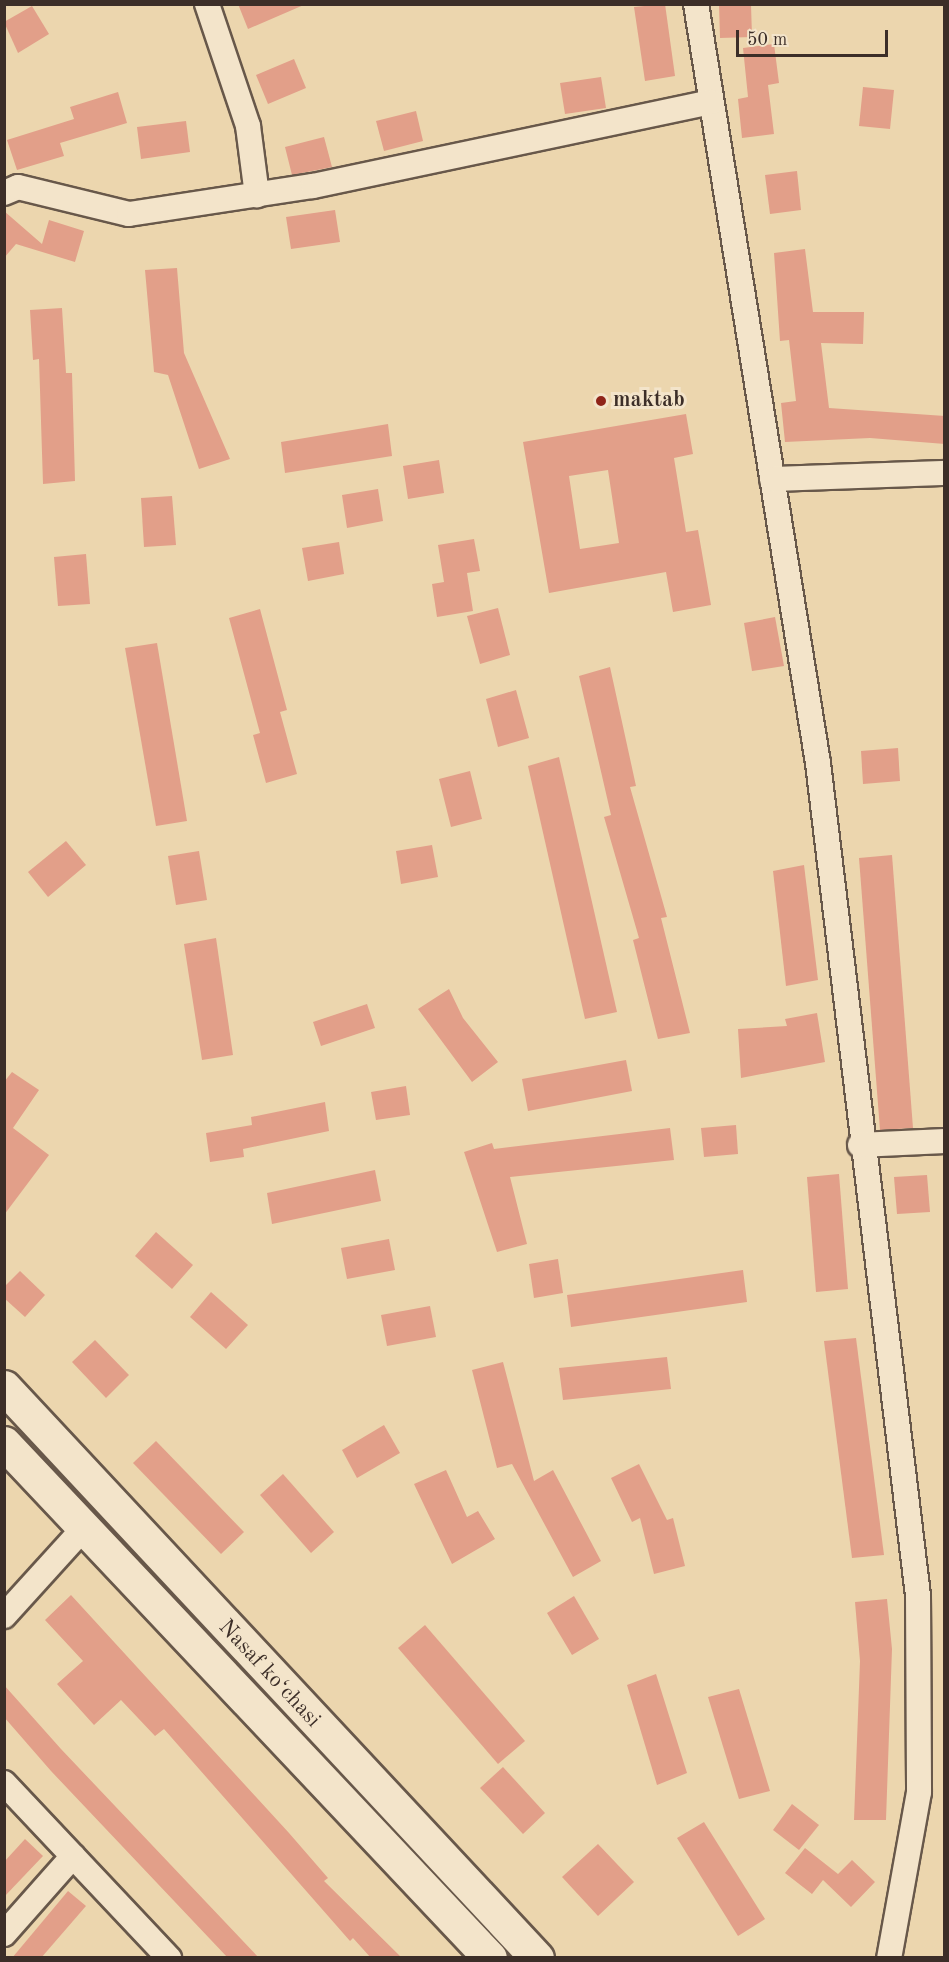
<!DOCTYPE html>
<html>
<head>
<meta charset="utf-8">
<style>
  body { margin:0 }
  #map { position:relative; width:949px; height:1962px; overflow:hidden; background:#ecd6ae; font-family:"Old Standard TT",serif }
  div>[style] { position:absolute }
  .building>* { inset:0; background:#e29f89 }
  .roads { filter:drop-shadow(2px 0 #68584a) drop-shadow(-2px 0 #68584a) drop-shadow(0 2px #68584a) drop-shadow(0 -2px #68584a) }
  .street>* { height:24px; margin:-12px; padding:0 12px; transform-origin:12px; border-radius:12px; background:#f3e4ca }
  .secondary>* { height:33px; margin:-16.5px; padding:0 16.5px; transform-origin:16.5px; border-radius:16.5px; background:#f3e4ca }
  .dots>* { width:16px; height:16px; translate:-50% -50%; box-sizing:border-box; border:3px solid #f3e4ca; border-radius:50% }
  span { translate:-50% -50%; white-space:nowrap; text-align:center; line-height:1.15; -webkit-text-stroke:6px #f3e4ca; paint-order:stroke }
  .poi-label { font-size:22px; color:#3c2e28; font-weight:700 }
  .left { translate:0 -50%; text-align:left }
  .street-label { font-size:22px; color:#3c2e28 }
  .frame { position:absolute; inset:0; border:6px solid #3c2e28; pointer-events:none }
  .scale { position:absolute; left:736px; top:30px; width:152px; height:27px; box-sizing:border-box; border:3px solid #3c2e28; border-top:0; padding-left:8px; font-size:18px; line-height:21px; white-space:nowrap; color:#3c2e28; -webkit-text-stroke:4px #f3e4ca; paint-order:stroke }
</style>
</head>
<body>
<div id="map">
  <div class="building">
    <i style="clip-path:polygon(238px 4px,306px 4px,248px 29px)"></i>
    <i style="clip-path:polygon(665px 4px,675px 76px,645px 81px,634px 7px)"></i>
    <i style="clip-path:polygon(719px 4px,751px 4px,752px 37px,720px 38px)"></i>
    <i style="clip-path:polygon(32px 6px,49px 34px,18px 53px,4px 22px)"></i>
    <i style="clip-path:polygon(774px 44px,779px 83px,768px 85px,774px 134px,742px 138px,738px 99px,748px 97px,743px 48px)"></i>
    <i style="clip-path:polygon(294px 59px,306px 88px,268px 104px,256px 75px)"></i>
    <i style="clip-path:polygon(601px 77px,606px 108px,565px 114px,560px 83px)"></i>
    <i style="clip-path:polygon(863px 87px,894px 90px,890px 129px,859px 126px)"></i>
    <i style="clip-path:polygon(118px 92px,127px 123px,60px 143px,64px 156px,17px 170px,7px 140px,74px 119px,70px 107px)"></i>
    <i style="clip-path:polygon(416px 111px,423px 141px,384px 151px,376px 121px)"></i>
    <i style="clip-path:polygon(186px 121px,190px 152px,141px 159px,137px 127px)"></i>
    <i style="clip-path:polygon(324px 137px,332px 167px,292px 175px,285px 147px)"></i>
    <i style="clip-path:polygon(797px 171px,801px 210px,770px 214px,765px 175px)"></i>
    <i style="clip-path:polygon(335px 210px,340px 242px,291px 249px,286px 217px)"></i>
    <i style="clip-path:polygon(4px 211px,42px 244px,49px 220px,84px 231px,75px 262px,16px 244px,4px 258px)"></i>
    <i style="clip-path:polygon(805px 249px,813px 312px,864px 312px,863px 344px,821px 343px,829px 408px,945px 416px,945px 444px,870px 438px,785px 442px,781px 403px,796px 401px,789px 340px,780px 341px,774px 253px)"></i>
    <i style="clip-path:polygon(177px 268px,184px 353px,230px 459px,199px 469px,168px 375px,154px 372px,145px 270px)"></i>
    <i style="clip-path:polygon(62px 308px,66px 373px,72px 373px,75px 481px,43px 484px,39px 359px,33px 360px,30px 310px)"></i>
    <i style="clip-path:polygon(evenodd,686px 414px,693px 454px,674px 458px,686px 532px,698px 530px,711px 605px,673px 612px,666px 572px,549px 593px,523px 442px,686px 414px,608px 470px,619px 543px,580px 549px,569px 476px,608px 470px)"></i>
    <i style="clip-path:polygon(388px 424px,392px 456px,285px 473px,281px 442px)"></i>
    <i style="clip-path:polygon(439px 460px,444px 493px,408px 499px,403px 466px)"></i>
    <i style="clip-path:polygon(378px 489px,383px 521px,347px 528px,342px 495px)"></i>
    <i style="clip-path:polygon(172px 496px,176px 545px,144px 547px,141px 498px)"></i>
    <i style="clip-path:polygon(474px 539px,480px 571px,467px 573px,473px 611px,437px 617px,432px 584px,444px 582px,438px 545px)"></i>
    <i style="clip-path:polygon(339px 542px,344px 574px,308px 581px,302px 548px)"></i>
    <i style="clip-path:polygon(86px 554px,90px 604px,58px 606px,54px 557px)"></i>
    <i style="clip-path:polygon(498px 608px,510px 655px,480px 664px,467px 616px)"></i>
    <i style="clip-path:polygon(260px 609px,287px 710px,280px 712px,297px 774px,266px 783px,253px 735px,260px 733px,229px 618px)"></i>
    <i style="clip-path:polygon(775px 617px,784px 666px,752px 671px,744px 623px)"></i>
    <i style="clip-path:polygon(157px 643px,187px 821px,156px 826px,125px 648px)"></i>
    <i style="clip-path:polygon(610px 667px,636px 786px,630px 787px,667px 917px,661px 918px,690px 1033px,658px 1039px,633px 940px,639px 938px,604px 817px,611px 815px,579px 676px)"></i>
    <i style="clip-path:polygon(516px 690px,529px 738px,498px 747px,486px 699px)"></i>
    <i style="clip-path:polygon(898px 748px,900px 781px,863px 784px,861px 751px)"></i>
    <i style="clip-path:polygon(559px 757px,617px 1012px,585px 1019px,528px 766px)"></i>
    <i style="clip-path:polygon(470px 771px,482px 819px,451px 827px,439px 779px)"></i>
    <i style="clip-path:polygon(66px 841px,86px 865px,48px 897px,28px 872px)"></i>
    <i style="clip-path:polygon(432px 845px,438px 877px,401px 884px,396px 851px)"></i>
    <i style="clip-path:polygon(199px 851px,207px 900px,176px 905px,168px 856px)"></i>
    <i style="clip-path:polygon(892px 855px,913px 1128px,880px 1130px,859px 858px)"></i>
    <i style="clip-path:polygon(804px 865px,818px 980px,786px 986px,773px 871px)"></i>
    <i style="clip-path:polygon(216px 938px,233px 1055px,202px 1060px,184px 944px)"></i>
    <i style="clip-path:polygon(449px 989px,463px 1018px,498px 1062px,472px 1082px,418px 1009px)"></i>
    <i style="clip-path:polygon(367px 1004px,375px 1028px,321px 1046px,313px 1022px)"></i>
    <i style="clip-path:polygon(817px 1013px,825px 1062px,741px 1078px,738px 1029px,787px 1026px,785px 1019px)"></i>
    <i style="clip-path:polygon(626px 1060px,632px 1091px,528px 1111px,522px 1079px)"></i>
    <i style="clip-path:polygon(12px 1072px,39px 1090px,13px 1128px,49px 1155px,4px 1215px,4px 1082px)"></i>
    <i style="clip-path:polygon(406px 1086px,410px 1115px,376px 1120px,371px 1092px)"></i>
    <i style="clip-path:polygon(325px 1102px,329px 1131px,243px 1149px,244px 1157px,210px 1162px,206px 1133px,252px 1125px,251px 1117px)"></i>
    <i style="clip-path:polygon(736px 1125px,738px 1154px,704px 1157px,701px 1128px)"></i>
    <i style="clip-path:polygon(670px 1128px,674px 1160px,510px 1177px,527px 1244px,497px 1252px,464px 1152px,492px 1143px,494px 1149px)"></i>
    <i style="clip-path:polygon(375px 1170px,381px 1201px,272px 1224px,267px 1193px)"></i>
    <i style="clip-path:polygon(839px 1174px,848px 1289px,816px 1292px,807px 1177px)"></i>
    <i style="clip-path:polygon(927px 1175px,930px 1212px,897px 1214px,894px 1177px)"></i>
    <i style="clip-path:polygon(156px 1232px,193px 1265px,172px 1289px,135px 1256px)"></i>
    <i style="clip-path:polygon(389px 1239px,395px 1270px,347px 1279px,341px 1248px)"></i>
    <i style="clip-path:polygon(558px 1259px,563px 1293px,534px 1298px,529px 1264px)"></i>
    <i style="clip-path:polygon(743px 1270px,747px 1302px,571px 1327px,567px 1295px)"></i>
    <i style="clip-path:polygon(20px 1271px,45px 1295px,25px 1317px,4px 1298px,4px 1287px)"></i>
    <i style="clip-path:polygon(211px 1292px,248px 1325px,226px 1349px,190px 1317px)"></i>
    <i style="clip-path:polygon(430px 1306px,436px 1337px,387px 1346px,381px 1315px)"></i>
    <i style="clip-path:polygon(856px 1338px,884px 1555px,852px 1558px,824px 1341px)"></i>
    <i style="clip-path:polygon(95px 1340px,129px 1375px,106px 1398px,72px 1362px)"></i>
    <i style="clip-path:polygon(667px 1357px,671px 1389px,563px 1400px,559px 1368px)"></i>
    <i style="clip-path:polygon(503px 1362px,534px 1481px,553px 1470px,601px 1561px,573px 1577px,512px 1464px,497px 1468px,472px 1370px)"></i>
    <i style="clip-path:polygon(384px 1425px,400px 1453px,357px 1478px,342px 1450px)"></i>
    <i style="clip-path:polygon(156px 1441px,244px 1532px,221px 1554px,133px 1463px)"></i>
    <i style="clip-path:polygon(639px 1464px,667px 1520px,673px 1518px,685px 1566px,654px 1574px,640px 1518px,632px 1522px,611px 1478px)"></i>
    <i style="clip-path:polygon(446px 1470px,467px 1517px,478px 1511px,495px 1539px,452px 1564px,414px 1484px)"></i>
    <i style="clip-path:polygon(283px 1474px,334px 1532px,311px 1553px,260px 1495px)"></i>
    <i style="clip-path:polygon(71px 1595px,289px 1833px,328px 1878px,324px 1881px,402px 1958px,371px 1958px,353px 1938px,350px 1941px,164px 1729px,155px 1736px,121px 1700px,94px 1725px,57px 1684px,83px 1661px,45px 1620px)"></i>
    <i style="clip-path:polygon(574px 1596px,599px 1639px,572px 1655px,547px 1613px)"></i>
    <i style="clip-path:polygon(887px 1599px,892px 1649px,886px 1820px,854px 1820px,860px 1661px,855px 1602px)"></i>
    <i style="clip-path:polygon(425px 1625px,525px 1741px,498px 1764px,398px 1648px)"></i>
    <i style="clip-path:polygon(656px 1674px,687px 1773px,657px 1785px,627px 1685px)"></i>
    <i style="clip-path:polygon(4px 1685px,61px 1749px,259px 1958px,228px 1958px,51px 1771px,4px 1717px)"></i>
    <i style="clip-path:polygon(739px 1689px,770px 1791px,739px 1799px,708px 1697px)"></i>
    <i style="clip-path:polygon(503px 1767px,545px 1813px,523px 1834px,480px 1788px)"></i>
    <i style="clip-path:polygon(792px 1804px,819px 1825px,799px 1850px,773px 1830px)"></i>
    <i style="clip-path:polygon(704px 1822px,765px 1919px,738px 1936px,677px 1838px)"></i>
    <i style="clip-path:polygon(25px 1839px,43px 1856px,4px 1897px,4px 1862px)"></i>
    <i style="clip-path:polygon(598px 1844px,634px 1882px,598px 1916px,562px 1877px)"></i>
    <i style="clip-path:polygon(805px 1848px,838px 1874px,852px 1860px,875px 1882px,851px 1907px,823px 1880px,812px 1894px,785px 1873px)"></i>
    <i style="clip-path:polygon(68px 1891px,86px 1906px,41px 1958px,12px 1958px)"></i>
  </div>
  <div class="roads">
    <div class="street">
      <i style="left:207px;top:4px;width:129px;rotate:71.4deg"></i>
      <i style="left:248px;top:126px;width:70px;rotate:82.6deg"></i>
      <i style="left:696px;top:4px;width:769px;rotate:80.87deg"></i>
      <i style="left:818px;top:763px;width:838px;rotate:83.15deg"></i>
      <i style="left:918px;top:1595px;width:197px;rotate:89.7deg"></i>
      <i style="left:919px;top:1792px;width:169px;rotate:100.2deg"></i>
      <i style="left:4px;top:193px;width:15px;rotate:-23deg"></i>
      <i style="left:18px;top:187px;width:114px;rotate:13.7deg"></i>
      <i style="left:129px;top:214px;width:186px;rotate:-8.7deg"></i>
      <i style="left:313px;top:186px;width:407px;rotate:-11.9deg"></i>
      <i style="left:772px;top:479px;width:172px;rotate:-2deg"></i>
      <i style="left:860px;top:1145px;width:84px;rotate:-2.7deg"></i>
      <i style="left:4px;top:1616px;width:118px;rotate:-47.8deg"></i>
      <i style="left:4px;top:1783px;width:241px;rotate:46.7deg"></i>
      <i style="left:4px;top:1934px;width:104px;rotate:-48.5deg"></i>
    </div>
    <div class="secondary">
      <i style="left:4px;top:1387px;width:781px;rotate:46.97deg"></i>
      <i style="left:4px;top:1443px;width:708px;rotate:46.66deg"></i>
    </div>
  </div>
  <div class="dots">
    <i style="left:601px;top:401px;background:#8f2418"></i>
  </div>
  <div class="poi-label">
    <span class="left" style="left:613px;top:401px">maktab</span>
  </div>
  <div class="street-label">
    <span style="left:269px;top:1674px;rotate:47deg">Nasaf ko‘chasi</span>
  </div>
  <div class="frame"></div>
  <div class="scale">50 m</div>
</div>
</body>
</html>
